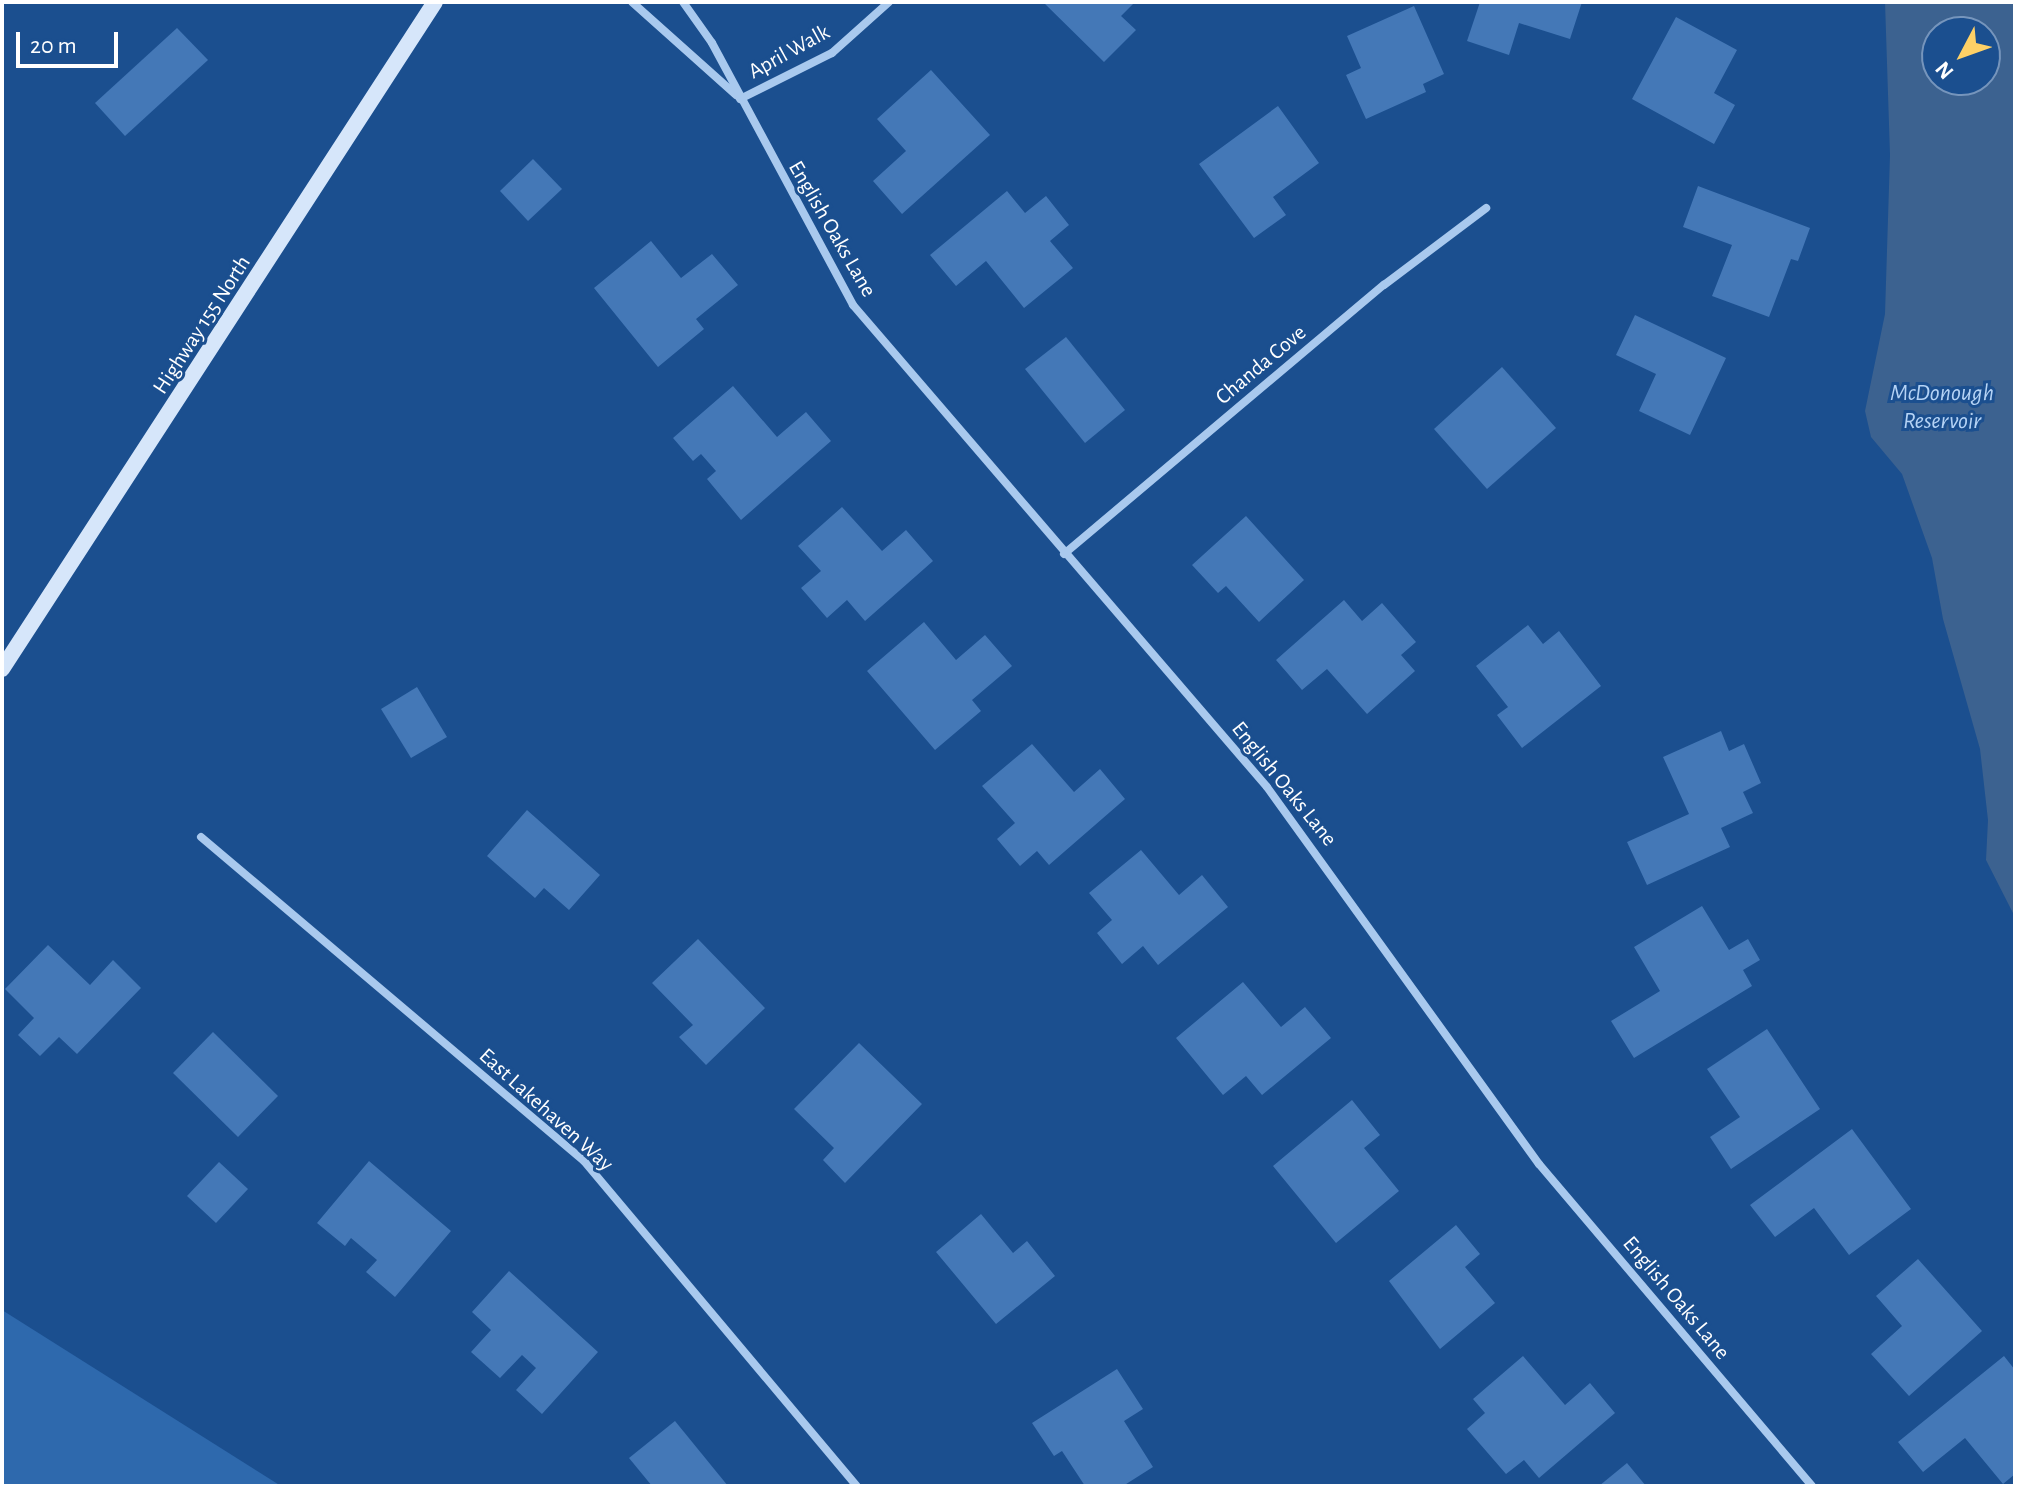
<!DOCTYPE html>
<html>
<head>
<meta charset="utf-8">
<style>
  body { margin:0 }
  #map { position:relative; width:2017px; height:1488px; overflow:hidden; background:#1b4f8f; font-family:"Alegreya Sans",sans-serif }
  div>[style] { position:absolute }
  .green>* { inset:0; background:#2e69ad }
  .water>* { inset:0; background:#3c6290 }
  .building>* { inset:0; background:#4478b7 }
  .street>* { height:8px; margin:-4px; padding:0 4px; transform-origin:4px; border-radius:4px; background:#a9c9ee }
  .secondary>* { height:16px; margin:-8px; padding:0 8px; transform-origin:8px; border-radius:8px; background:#d6e6fa }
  span { translate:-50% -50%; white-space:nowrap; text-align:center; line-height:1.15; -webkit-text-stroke:6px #1b4f8f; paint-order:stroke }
  .street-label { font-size:22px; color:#fff }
  .water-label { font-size:24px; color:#b5d3f5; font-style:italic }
  .frame { position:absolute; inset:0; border:4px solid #fff; pointer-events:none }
  .north { position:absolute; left:1921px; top:16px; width:80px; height:80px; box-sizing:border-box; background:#1b4f8f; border:2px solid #7695bc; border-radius:50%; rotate:229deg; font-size:22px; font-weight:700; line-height:32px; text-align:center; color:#fff }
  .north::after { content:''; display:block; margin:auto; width:28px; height:36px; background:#ffd166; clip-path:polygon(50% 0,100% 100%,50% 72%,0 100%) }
  .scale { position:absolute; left:16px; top:32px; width:102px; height:36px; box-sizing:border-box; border:4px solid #fff; border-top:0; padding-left:10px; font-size:24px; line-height:28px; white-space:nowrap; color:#fff; -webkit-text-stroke:6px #1b4f8f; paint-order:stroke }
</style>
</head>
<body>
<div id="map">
  <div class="green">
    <i style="clip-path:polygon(2px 1310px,281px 1486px,2px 1486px)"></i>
  </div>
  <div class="water">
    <i style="clip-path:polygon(evenodd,1885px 2px,2015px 2px,2015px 917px,1986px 860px,1988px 820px,1980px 749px,1943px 619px,1932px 558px,1902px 474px,1871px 437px,1865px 411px,1885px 314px,1890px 155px,1885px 2px,1937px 32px,1985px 32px,1985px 80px,1937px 80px,1937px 32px)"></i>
  </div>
  <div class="building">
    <i style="clip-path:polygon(1043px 2px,1135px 2px,1121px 16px,1136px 30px,1104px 62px)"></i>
    <i style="clip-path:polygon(1480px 2px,1582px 2px,1570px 39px,1519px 23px,1509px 55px,1467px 41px)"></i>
    <i style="clip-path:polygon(1414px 6px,1444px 74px,1423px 84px,1426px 92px,1366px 119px,1346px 75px,1361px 68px,1347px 36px)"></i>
    <i style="clip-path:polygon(1676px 17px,1737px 50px,1714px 93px,1735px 105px,1714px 144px,1632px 99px)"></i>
    <i style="clip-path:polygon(177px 28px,208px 60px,125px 136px,95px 103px)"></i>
    <i style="clip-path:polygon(931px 70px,990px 135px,902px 214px,873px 181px,906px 151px,877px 119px)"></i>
    <i style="clip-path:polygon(1278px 106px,1319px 163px,1273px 197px,1286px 215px,1254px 238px,1199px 164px)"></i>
    <i style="clip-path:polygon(533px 159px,562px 189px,528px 221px,500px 191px)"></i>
    <i style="clip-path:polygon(1698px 186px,1810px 228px,1798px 261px,1791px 259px,1769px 317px,1712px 296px,1732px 245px,1683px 227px)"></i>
    <i style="clip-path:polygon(1007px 191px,1025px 213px,1046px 196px,1069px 225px,1050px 241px,1073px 268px,1024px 308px,986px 261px,956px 286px,930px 255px)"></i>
    <i style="clip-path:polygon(651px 241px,681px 278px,712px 254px,738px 285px,696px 319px,704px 329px,658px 367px,594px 288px)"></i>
    <i style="clip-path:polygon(1635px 315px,1726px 358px,1690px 435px,1639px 411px,1656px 374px,1616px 355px)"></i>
    <i style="clip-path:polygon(1066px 337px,1125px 410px,1085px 443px,1025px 369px)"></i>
    <i style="clip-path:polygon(1502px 367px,1556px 428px,1487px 489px,1434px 429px)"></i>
    <i style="clip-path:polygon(733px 386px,777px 437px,806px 412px,831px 441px,741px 520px,707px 479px,716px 471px,701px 454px,693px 461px,673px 438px)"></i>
    <i style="clip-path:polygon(842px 507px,882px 551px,906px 530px,933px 561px,865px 621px,847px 600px,827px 618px,801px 588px,821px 571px,798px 546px)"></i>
    <i style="clip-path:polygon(1246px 516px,1304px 580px,1259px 622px,1226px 586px,1218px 593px,1192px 565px)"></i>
    <i style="clip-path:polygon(1344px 600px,1362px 621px,1382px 603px,1416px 642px,1401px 655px,1415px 671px,1367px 714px,1327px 669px,1302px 690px,1276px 660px)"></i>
    <i style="clip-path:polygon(924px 622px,956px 660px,985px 635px,1012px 666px,972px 700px,981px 711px,935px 750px,867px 671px)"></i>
    <i style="clip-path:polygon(1528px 625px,1543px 644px,1559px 631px,1601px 686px,1522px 748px,1497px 715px,1508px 707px,1476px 666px)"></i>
    <i style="clip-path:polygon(417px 687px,447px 737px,411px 758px,381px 709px)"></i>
    <i style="clip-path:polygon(1721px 731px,1729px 751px,1744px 744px,1761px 783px,1743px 792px,1753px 813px,1721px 828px,1730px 847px,1647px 885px,1627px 842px,1689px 814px,1663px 757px)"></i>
    <i style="clip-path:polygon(1032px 744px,1074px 792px,1100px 769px,1125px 799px,1049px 865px,1037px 851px,1020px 866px,997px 839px,1015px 823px,982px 786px)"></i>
    <i style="clip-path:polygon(527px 810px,600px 875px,569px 910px,544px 888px,535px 898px,487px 856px)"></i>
    <i style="clip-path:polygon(1141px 850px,1179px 895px,1202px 875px,1228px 907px,1158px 965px,1143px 946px,1122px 964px,1097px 933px,1112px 920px,1089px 893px)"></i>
    <i style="clip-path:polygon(1702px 906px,1729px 950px,1748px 939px,1760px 960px,1743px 970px,1752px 986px,1634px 1058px,1611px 1021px,1660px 991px,1634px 947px)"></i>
    <i style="clip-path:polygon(698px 939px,765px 1008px,706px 1065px,679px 1037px,693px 1025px,652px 983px)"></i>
    <i style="clip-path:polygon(48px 945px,90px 985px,113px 960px,141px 988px,77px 1054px,59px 1037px,40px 1056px,18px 1035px,34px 1018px,5px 989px)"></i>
    <i style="clip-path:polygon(1243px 982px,1281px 1027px,1305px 1007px,1331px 1038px,1262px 1095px,1246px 1076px,1223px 1095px,1176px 1038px)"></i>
    <i style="clip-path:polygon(1767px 1029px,1820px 1109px,1731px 1169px,1710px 1137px,1740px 1117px,1707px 1069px)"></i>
    <i style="clip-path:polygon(213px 1032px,278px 1096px,238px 1137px,173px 1073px)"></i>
    <i style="clip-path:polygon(859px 1043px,922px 1104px,845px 1183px,823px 1160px,834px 1148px,794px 1109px)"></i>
    <i style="clip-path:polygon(1352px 1100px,1380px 1135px,1364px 1148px,1399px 1191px,1336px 1243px,1273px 1166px)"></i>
    <i style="clip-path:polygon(1852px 1129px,1911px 1209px,1849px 1255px,1814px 1208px,1775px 1237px,1750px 1205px)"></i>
    <i style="clip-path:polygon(369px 1161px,451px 1231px,395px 1297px,366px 1272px,377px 1260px,351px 1238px,345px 1246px,317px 1223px)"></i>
    <i style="clip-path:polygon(219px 1162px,248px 1189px,216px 1223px,187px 1196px)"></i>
    <i style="clip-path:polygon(981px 1214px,1013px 1253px,1027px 1241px,1055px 1276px,996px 1324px,936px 1252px)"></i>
    <i style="clip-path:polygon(1456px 1225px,1480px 1254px,1465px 1267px,1495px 1303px,1440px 1349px,1389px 1281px)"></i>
    <i style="clip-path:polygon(1918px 1259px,1982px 1331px,1909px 1396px,1871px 1354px,1902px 1326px,1876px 1296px)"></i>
    <i style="clip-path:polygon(509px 1271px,598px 1352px,542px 1414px,516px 1390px,536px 1368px,522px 1355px,500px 1378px,471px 1352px,491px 1330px,472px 1312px)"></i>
    <i style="clip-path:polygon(1523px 1356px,1565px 1405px,1590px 1383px,1615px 1413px,1539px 1478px,1524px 1460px,1506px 1474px,1467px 1429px,1485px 1413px,1473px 1399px)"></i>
    <i style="clip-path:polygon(2004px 1356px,2015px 1370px,2015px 1474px,2003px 1484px,1965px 1438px,1923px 1472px,1898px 1442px)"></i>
    <i style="clip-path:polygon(1117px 1369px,1143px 1409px,1124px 1421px,1153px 1467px,1123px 1486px,1085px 1486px,1062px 1451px,1054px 1456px,1032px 1423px)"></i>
    <i style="clip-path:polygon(675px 1421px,728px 1486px,652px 1486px,629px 1458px)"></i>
    <i style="clip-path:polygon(1627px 1463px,1646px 1486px,1599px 1486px)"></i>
  </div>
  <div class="street">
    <i style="left:632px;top:2px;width:140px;rotate:41.8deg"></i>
    <i style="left:683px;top:2px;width:50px;rotate:54.7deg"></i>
    <i style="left:712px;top:43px;width:298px;rotate:61.7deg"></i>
    <i style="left:853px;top:305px;width:635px;rotate:49.34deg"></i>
    <i style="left:1267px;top:787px;width:465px;rotate:54.2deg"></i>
    <i style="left:1539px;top:1164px;width:422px;rotate:49.7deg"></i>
    <i style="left:740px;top:99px;width:103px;rotate:-26.6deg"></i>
    <i style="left:832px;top:53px;width:76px;rotate:-41.8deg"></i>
    <i style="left:1064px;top:554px;width:418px;rotate:-40.1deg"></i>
    <i style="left:1384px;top:285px;width:128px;rotate:-37deg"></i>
    <i style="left:201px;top:837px;width:502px;rotate:40.23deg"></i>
    <i style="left:584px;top:1161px;width:424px;rotate:50deg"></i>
  </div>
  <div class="secondary">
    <i style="left:2px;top:669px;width:795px;rotate:-57.01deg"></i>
  </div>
  <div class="street-label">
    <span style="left:789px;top:52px;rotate:-29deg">April Walk</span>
    <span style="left:832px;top:229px;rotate:60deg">English Oaks Lane</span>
    <span style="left:202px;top:325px;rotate:-57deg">Highway 155 North</span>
    <span style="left:1261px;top:365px;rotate:-40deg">Chanda Cove</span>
    <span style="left:1284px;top:784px;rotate:51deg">English Oaks Lane</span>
    <span style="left:546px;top:1110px;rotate:42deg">East Lakehaven Way</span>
    <span style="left:1676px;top:1298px;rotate:50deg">English Oaks Lane</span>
  </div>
  <div class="water-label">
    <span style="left:1942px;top:408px">McDonough<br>Reservoir</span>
  </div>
  <div class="frame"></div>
  <div class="north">N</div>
  <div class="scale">20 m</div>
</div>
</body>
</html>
